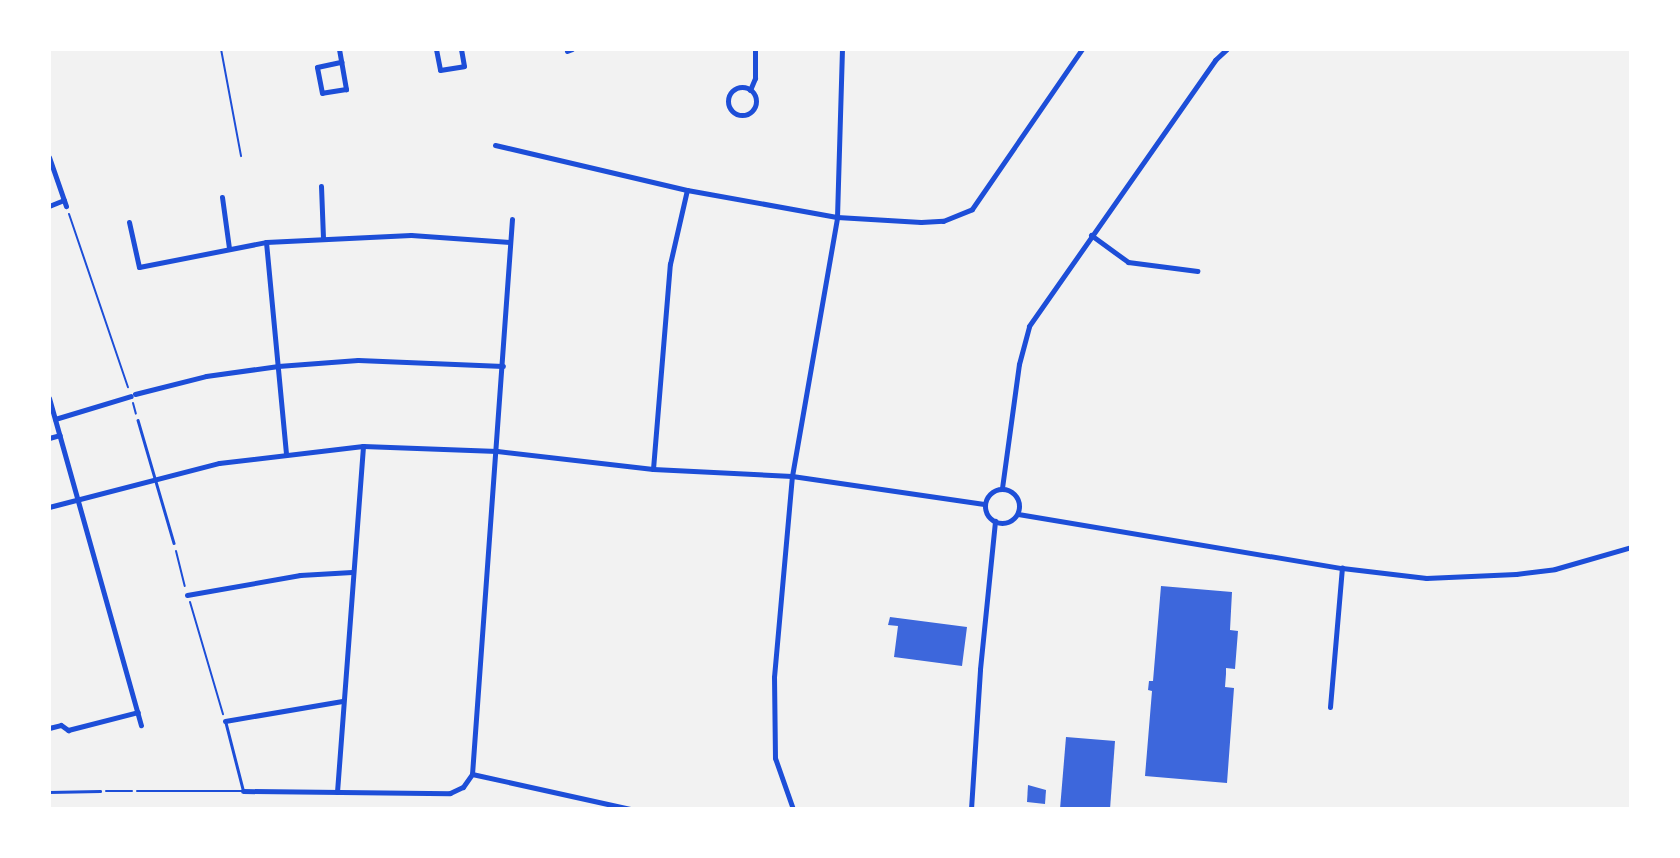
<!DOCTYPE html>
<html>
<head>
<meta charset="utf-8">
<style>
  body { margin:0 }
  #map { position:relative; width:1680px; height:858px; overflow:hidden; background:#f2f2f2; font-family:"Alegreya Sans",sans-serif }
  div>[style] { position:absolute }
  .building>* { inset:0; background:#3d67dc }
  .path>* { height:2px; margin:-1px; padding:0 1px; transform-origin:1px; border-radius:1px; background:#1d4ed8 }
  .service>* { height:2.5px; margin:-1.25px; padding:0 1.25px; transform-origin:1.25px; border-radius:1.25px; background:#1d4ed8 }
  .minor>* { height:5px; margin:-2.5px; padding:0 2.5px; transform-origin:2.5px; border-radius:2.5px; background:#1d4ed8 }
  .minor>.ring { margin:-2.5px; padding:0; box-sizing:content-box; background:none; border:5px solid #1d4ed8; border-radius:50% }
  span { translate:-50% -50%; white-space:nowrap; text-align:center; line-height:1.15; -webkit-text-stroke:7px #fff; paint-order:stroke }
  .frame { position:absolute; inset:0; border:51px solid #fff; pointer-events:none }
</style>
</head>
<body>
<div id="map">
  <div class="building">
    <i style="clip-path:polygon(1161px 586px,1232px 592px,1230px 630px,1238px 631px,1235px 669px,1226px 668px,1226px 674px,1225px 687px,1234px 688px,1227px 783px,1145px 776px,1152px 691px,1148px 690px,1149px 681px,1153px 681px)"></i>
    <i style="clip-path:polygon(890px 617px,967px 627px,962px 666px,894px 657px,898px 626px,888px 625px)"></i>
    <i style="clip-path:polygon(1066px 737px,1115px 741px,1110px 809px,1060px 809px)"></i>
    <i style="clip-path:polygon(1028px 785px,1046px 790px,1045px 804px,1027px 802px)"></i>
  </div>
  <div class="path">
    <i style="left:221px;top:49px;width:109px;rotate:79.4deg"></i>
    <i style="left:69px;top:214px;width:183px;rotate:71.2deg"></i>
    <i style="left:133px;top:403px;width:11px;rotate:75deg"></i>
    <i style="left:176px;top:551px;width:36px;rotate:76deg"></i>
    <i style="left:190px;top:602px;width:117px;rotate:73.6deg"></i>
    <i style="left:106px;top:791px;width:26px"></i>
  </div>
  <div class="service">
    <i style="left:138px;top:420px;width:128px;rotate:73.7deg"></i>
    <i style="left:137px;top:791px;width:106px"></i>
    <i style="left:243px;top:791px;width:72px;rotate:-104.4deg"></i>
    <i style="left:49px;top:792px;width:51px;rotate:-1.1deg"></i>
  </div>
  <div class="minor">
    <i style="left:339px;top:49px;width:41px;rotate:80.1deg"></i>
    <i style="left:346px;top:89px;width:24px;rotate:171deg"></i>
    <i style="left:322px;top:93px;width:26px;rotate:-101deg"></i>
    <i style="left:317px;top:67px;width:25px;rotate:-12deg"></i>
    <i style="left:436px;top:49px;width:21px;rotate:79deg"></i>
    <i style="left:440px;top:70px;width:24px;rotate:-9deg"></i>
    <i style="left:464px;top:66px;width:17px;rotate:-100deg"></i>
    <i style="left:567px;top:51px;width:5px;rotate:-22deg"></i>
    <i class="ring" style="left:728px;top:87px;width:23px;height:23px"></i>
    <i style="left:750px;top:90px;width:13px;rotate:-67deg"></i>
    <i style="left:755px;top:78px;width:29px;rotate:-90deg"></i>
    <i style="left:495px;top:145px;width:197px;rotate:13.2deg"></i>
    <i style="left:687px;top:190px;width:152px;rotate:10.2deg"></i>
    <i style="left:837px;top:217px;width:84px;rotate:3.4deg"></i>
    <i style="left:921px;top:222px;width:22px;rotate:-3deg"></i>
    <i style="left:943px;top:221px;width:31px;rotate:-22deg"></i>
    <i style="left:972px;top:209px;width:194px;rotate:-55.5deg"></i>
    <i style="left:49px;top:157px;width:52px;rotate:70.9deg"></i>
    <i style="left:321px;top:186px;width:53px;rotate:87.8deg"></i>
    <i style="left:222px;top:197px;width:51px;rotate:82.2deg"></i>
    <i style="left:49px;top:206px;width:16px;rotate:-22deg"></i>
    <i style="left:512px;top:219px;width:556px;rotate:94.12deg"></i>
    <i style="left:472px;top:774px;width:162px;rotate:12.5deg"></i>
    <i style="left:129px;top:222px;width:46px;rotate:77.5deg"></i>
    <i style="left:139px;top:267px;width:129px;rotate:-11.1deg"></i>
    <i style="left:266px;top:242px;width:145px;rotate:-2.8deg"></i>
    <i style="left:411px;top:235px;width:99px;rotate:4deg"></i>
    <i style="left:1091px;top:235px;width:46px;rotate:36.1deg"></i>
    <i style="left:1128px;top:262px;width:70px;rotate:7.4deg"></i>
    <i style="left:266px;top:242px;width:212px;rotate:84.6deg"></i>
    <i style="left:135px;top:394px;width:73px;rotate:-14.2deg"></i>
    <i style="left:206px;top:376px;width:73px;rotate:-7.9deg"></i>
    <i style="left:278px;top:366px;width:80px;rotate:-4.3deg"></i>
    <i style="left:358px;top:360px;width:145px;rotate:2.4deg"></i>
    <i style="left:49px;top:398px;width:340px;rotate:74.3deg"></i>
    <i style="left:55px;top:419px;width:79px;rotate:-16.8deg"></i>
    <i style="left:49px;top:438px;width:11px;rotate:-15deg"></i>
    <i style="left:653px;top:469px;width:206px;rotate:-85.3deg"></i>
    <i style="left:670px;top:264px;width:76px;rotate:-77.1deg"></i>
    <i style="left:1002px;top:488px;width:125px;rotate:-82.2deg"></i>
    <i style="left:1019px;top:364px;width:39px;rotate:-75deg"></i>
    <i style="left:1029px;top:326px;width:325px;rotate:-55deg"></i>
    <i style="left:1215px;top:60px;width:16px;rotate:-43deg"></i>
    <i class="ring" style="left:985px;top:489px;width:29px;height:29px"></i>
    <i style="left:49px;top:507px;width:176px;rotate:-14.5deg"></i>
    <i style="left:219px;top:463px;width:145px;rotate:-6.7deg"></i>
    <i style="left:363px;top:446px;width:134px;rotate:2.1deg"></i>
    <i style="left:497px;top:451px;width:157px;rotate:6.6deg"></i>
    <i style="left:653px;top:469px;width:139px;rotate:2.9deg"></i>
    <i style="left:792px;top:476px;width:194px;rotate:8.3deg"></i>
    <i style="left:1018px;top:514px;width:328px;rotate:9.5deg"></i>
    <i style="left:1342px;top:568px;width:85px;rotate:6.8deg"></i>
    <i style="left:1426px;top:578px;width:90px;rotate:-2.5deg"></i>
    <i style="left:1516px;top:574px;width:39px;rotate:-7deg"></i>
    <i style="left:1555px;top:569px;width:79px;rotate:-16.1deg"></i>
    <i style="left:187px;top:595px;width:115px;rotate:-10deg"></i>
    <i style="left:300px;top:575px;width:52px;rotate:-3.3deg"></i>
    <i style="left:1330px;top:707px;width:140px;rotate:-85.1deg"></i>
    <i style="left:225px;top:721px;width:119px;rotate:-9.7deg"></i>
    <i style="left:49px;top:728px;width:12px;rotate:-14deg"></i>
    <i style="left:61px;top:725px;width:9px;rotate:36deg"></i>
    <i style="left:68px;top:730px;width:72px;rotate:-14.4deg"></i>
    <i style="left:243px;top:791px;width:207px;rotate:0.6deg"></i>
    <i style="left:450px;top:793px;width:14px;rotate:-25deg"></i>
    <i style="left:463px;top:787px;width:16px;rotate:-55deg"></i>
    <i style="left:337px;top:792px;width:347px;rotate:-85.7deg"></i>
    <i style="left:793px;top:809px;width:54px;rotate:-109.4deg"></i>
    <i style="left:775px;top:758px;width:81px;rotate:-90.7deg"></i>
    <i style="left:774px;top:677px;width:202px;rotate:-84.9deg"></i>
    <i style="left:792px;top:476px;width:263px;rotate:-80.1deg"></i>
    <i style="left:837px;top:217px;width:168px;rotate:-88.3deg"></i>
    <i style="left:971px;top:809px;width:140px;rotate:-86.3deg"></i>
    <i style="left:980px;top:669px;width:149px;rotate:-84.2deg"></i>
  </div>
  <div class="frame"></div>
</div>
</body>
</html>
